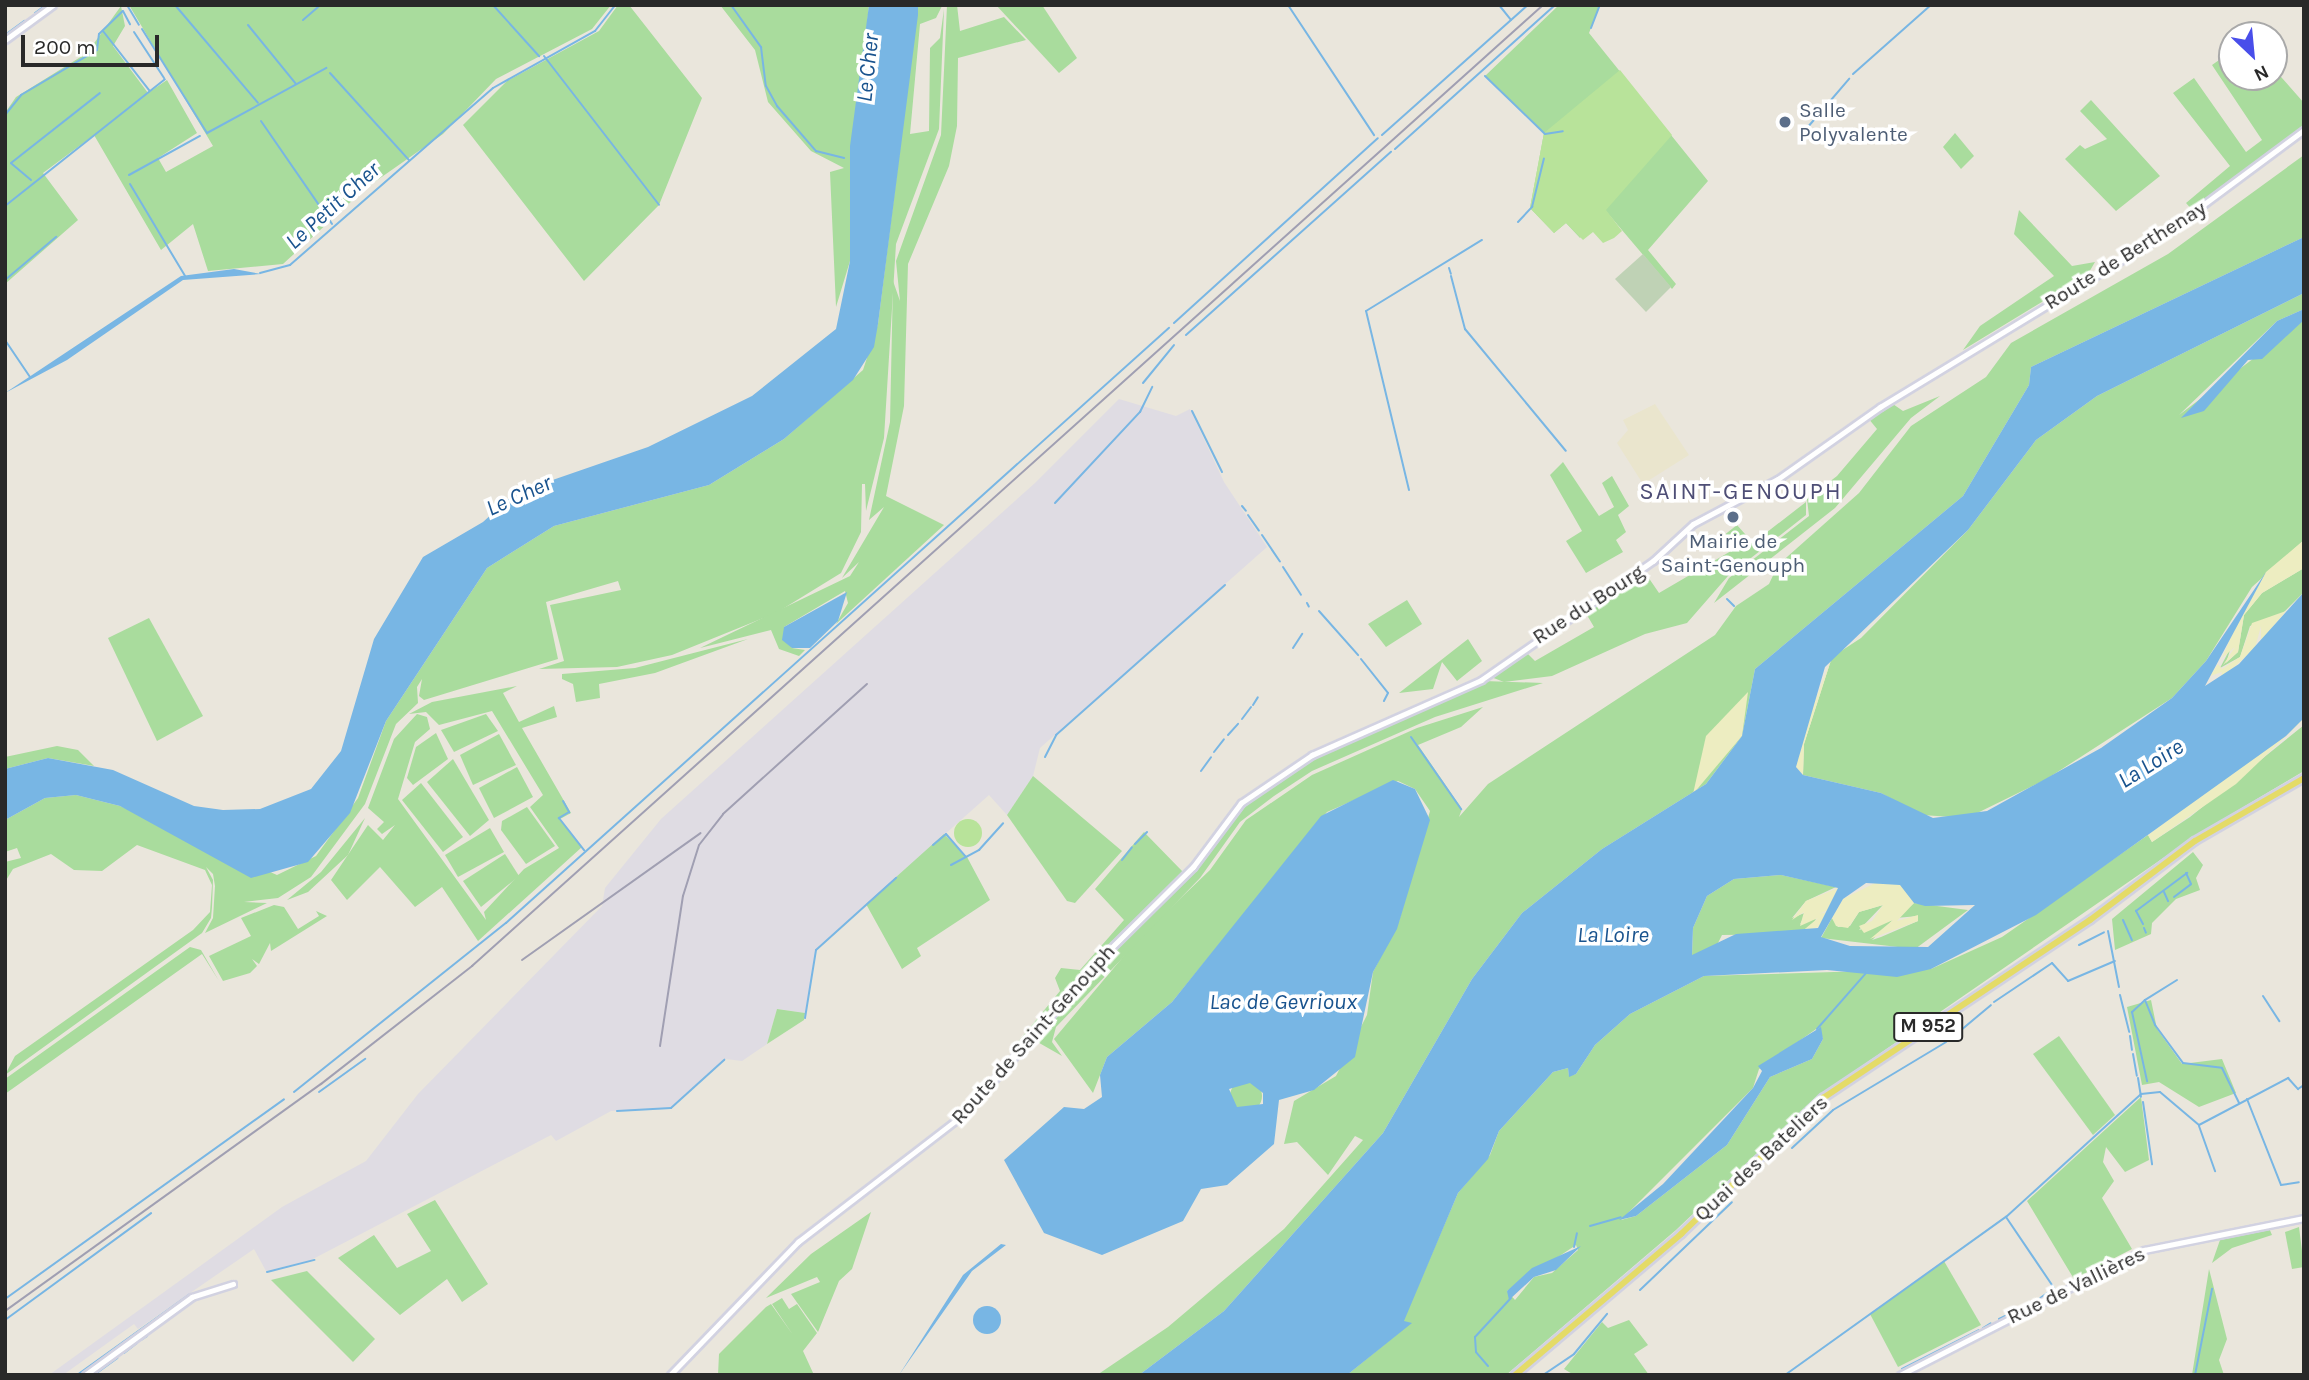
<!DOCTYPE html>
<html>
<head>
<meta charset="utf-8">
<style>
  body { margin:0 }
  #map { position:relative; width:2309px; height:1380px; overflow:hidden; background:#eae6dc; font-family:Karla,sans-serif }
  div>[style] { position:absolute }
  .industrial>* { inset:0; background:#dfdce3 }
  .education>* { inset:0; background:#eae5cd }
  .green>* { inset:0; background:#a9dc9d }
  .round { border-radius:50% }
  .sand>* { inset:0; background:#ededc1 }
  .cemetery>* { inset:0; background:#bfd2b5 }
  .pitch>* { inset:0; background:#b8e39a }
  .water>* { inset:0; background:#78b6e4 }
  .stream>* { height:2px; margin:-1px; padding:0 1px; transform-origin:1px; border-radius:1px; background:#78b6e4 }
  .roads { filter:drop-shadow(2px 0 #d2d2e1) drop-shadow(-2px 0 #d2d2e1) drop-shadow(0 2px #d2d2e1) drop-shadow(0 -2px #d2d2e1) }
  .tertiary>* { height:4.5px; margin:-2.25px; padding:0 2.25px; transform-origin:2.25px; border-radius:2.25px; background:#fff }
  .secondary>* { height:5px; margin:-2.5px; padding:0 2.5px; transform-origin:2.5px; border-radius:2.5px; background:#fff }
  .primary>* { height:6px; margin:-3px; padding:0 3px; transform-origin:3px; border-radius:3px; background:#e4db67 }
  .rail>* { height:2px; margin:-1px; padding:0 1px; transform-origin:1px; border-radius:1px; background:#a09fb2 }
  .dots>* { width:19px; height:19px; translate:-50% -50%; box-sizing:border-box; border:4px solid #fff; border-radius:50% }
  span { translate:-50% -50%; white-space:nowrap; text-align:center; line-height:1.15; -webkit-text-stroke:7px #fff; paint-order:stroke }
  .shield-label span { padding:2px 5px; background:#fff; border:2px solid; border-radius:5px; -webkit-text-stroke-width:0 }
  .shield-label { font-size:19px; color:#292929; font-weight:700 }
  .service-label { font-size:21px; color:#4e5e75 }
  .left { translate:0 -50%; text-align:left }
  .street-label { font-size:21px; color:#292929 }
  .water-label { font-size:23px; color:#19538e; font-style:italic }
  .quarter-label { font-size:24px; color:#4e4e76; letter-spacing:2px }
  .frame { position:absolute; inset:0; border:7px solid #292929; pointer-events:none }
  .north { position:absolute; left:2218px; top:21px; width:70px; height:70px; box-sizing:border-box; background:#fff; border:2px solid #a9a9a9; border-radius:50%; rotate:154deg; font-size:19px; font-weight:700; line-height:28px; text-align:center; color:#292929 }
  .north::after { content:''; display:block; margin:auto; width:24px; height:32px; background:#494eea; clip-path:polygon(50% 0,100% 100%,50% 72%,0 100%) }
  .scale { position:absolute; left:21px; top:35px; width:138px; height:32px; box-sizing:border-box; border:4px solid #292929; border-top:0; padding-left:9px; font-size:21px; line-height:24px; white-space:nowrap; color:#292929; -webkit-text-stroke:5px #fff; paint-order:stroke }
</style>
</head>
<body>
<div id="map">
  <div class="industrial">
    <i style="clip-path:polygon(1119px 399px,1176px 416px,1190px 409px,1224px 482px,1267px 547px,1040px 748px,1033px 776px,1007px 815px,989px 795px,817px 948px,805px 1013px,777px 1009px,767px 1044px,742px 1061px,726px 1059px,669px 1109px,611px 1111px,556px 1141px,551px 1135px,311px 1260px,266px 1271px,254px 1249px,138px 1329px,134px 1324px,63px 1375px,49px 1375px,282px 1207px,366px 1161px,418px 1094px,602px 906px,605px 888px,661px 819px,1035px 483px)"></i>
  </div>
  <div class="education">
    <i style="clip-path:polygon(1655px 404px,1689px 455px,1643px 484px,1617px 443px,1628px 430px,1623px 420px)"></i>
  </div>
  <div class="green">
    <i style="clip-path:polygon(129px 5px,611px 5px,592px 29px,496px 79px,443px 134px,366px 188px,283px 264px,208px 271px,193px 224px,161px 250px,94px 135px,43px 173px,78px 220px,5px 284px,5px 113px,16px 97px,87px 53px,121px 6px,125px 26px,113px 46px,148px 93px,167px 80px,197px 133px,158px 158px,166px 172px,213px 146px)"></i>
    <i style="clip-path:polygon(618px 5px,629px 5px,702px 98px,659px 205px,584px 281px,463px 125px,507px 81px,599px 31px)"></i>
    <i style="clip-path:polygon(869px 5px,850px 187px,850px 261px,836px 307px,830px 172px,844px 168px,811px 151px,768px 102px,755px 50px,720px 5px)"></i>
    <i style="clip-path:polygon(918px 5px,942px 6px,936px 18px,920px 24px,910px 134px,929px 131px,930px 48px,940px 38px,944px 9px,939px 129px,896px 244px,884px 438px,866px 511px,865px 484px,862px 484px,861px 532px,841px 573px,776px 613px,672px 655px,617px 667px,539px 669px,564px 661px,550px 605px,621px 590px,618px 581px,546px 602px,558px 659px,424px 700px,419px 696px,422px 679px,417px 687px,418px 703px,396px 724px,365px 804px,311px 877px,278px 898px,244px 902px,267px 903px,205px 933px,213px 918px,215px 886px,213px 874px,206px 867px,213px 880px,212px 907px,211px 918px,202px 933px,5px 1075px,15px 1056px,193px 930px,210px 912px,212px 885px,205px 870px,137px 845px,102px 871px,74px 870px,51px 854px,13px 869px,5px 882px,5px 862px,21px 858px,17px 848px,5px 852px,5px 820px,45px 798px,76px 795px,120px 806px,277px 875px,316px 856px,358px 798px,386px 721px,487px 568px,554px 526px,709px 485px,784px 439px,863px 370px,878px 324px)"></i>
    <i style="clip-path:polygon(947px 5px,957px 5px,960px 31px,1004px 17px,1026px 40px,958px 58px,957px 126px,949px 166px,908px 264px,904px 406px,886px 496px,944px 525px,836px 624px,848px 603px,845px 591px,784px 627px,792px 648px,805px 650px,799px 656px,779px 649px,771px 630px,700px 648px,850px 576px,859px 562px,842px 578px,884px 507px,869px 520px,890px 422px,893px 281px,900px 301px,896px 261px,941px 135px)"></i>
    <i style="clip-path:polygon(996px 5px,1042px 5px,1077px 58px,1059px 73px)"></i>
    <i style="clip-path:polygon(1559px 5px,1600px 5px,1589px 33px,1708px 181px,1648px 250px,1676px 284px,1672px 289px,1605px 210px,1580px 238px,1566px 223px,1554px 233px,1530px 208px,1544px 133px,1485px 76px)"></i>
    <i style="clip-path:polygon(2232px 51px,2232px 77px,2274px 77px,2274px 69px,2304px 103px,2304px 128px,2194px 212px,2186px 203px,2230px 166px,2173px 93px,2194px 78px,2246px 152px,2262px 140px,2212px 65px)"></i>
    <i style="clip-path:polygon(2091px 100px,2160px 176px,2116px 211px,2065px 159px,2080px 145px,2085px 149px,2107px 139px,2080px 111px)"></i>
    <i style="clip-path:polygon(1955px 133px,1974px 156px,1961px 169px,1943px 147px)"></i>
    <i style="clip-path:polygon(2304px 155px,2304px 237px,2031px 367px,2029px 385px,1963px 496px,1755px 669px,1742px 736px,1706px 784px,1602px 849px,1522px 913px,1472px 979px,1383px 1133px,1224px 1311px,1139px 1375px,1097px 1375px,1168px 1327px,1284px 1229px,1363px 1140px,1355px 1136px,1328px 1175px,1297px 1142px,1284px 1144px,1294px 1101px,1336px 1076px,1367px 1015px,1373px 972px,1399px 921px,1430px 811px,1415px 789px,1398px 781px,1327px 812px,1172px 1002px,1107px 1057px,1093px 1093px,1054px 1039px,1139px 938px,1210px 870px,1246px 820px,1312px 775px,1417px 728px,1483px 707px,1461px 727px,1418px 745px,1462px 809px,1459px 817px,1488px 784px,1715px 635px,1736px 606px,1769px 584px,1778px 565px,1859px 493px,1911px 426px,1986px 377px,2011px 343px,2168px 254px)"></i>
    <i style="clip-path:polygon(2019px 210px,2072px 266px,2095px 262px,2088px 274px,1963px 350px,1980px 326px,2054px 276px,2014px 234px)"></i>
    <i style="clip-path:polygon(2304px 293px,2304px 309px,2277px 321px,2179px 415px,2304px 320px,2304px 540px,2252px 587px,2206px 661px,2172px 698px,2045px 780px,1967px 818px,1922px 815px,1881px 793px,1803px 775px,1804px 744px,1832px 657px,1861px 638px,1968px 530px,2036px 440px,2097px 396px)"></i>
    <i style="clip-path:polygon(1940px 396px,1911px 418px,1835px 508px,1714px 603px,1729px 578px,1809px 516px,1807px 499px,1837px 476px,1877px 429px,1868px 418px,1890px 402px,1903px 411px)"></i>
    <i style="clip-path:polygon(1563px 462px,1599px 516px,1614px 507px,1602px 483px,1612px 476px,1629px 506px,1618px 515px,1626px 532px,1616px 540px,1623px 552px,1586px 573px,1566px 541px,1582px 531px,1550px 475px)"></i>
    <i style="clip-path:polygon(1806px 502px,1806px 515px,1728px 576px,1687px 623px,1645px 634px,1552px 676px,1504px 682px,1491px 677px,1525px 651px,1535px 661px,1594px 627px,1584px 610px,1644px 571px,1659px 593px,1731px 551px,1723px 536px,1737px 525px,1753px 543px)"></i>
    <i style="clip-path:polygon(2304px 568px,2304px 592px,2279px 617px,2250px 626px,2240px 657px,2220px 668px,2231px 647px,2226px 663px,2238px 652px,2244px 615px,2262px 593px)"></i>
    <i style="clip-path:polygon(1407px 600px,1422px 624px,1386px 647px,1368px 624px)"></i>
    <i style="clip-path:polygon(149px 618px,203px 716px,157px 741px,108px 638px)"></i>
    <i style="clip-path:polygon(748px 639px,655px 673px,599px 684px,600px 698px,576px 702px,573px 684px,562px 679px,562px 674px,635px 668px)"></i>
    <i style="clip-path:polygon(1468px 639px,1482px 661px,1457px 681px,1442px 662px,1433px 689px,1399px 693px)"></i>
    <i style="clip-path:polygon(1484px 681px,1543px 683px,1435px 717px,1312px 771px,1274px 796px,1240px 822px,1200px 878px,1056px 1027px,1052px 1042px,1062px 1056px,1034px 1040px,1122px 940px,1201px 864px,1250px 800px,1313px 756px)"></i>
    <i style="clip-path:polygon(517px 686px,503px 693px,519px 722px,554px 706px,557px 717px,522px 728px,571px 813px,560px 819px,582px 847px,478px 941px,442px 887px,415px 907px,380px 867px,347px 900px,331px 880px,368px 825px,383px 840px,395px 825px,382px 834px,377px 829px,384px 822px,368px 808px,394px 739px,417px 714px,427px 717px,430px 729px,415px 742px,398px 799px,486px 920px,484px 912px,524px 869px,559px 848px,530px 807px,543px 795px,492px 711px,439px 725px,426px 712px,409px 714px,432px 702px)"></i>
    <i style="clip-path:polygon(486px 714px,498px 731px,454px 752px,441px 730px)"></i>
    <i style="clip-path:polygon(evenodd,2304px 725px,2304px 771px,2198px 834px,1814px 1099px,1676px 1230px,1506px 1375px,1347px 1375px,1407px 1326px,1403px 1321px,1458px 1193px,1490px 1155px,1499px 1131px,1553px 1072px,1568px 1068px,1569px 1076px,1576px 1074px,1595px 1045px,1630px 1014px,1704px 976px,1931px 969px,2002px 937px,2148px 835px,2152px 842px,2190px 817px,2304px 725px,1819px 1027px,1823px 1039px,1812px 1059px,1770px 1077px,1727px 1145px,1636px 1216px,1621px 1220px,1753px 1088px,1759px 1069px,1819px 1027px,2304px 725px,1576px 1245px,1578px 1250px,1552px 1273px,1534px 1277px,1515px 1300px,1507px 1291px,1576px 1245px)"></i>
    <i style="clip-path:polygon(436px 733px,448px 759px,413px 785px,407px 778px,416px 747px)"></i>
    <i style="clip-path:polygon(499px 734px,516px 765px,473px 785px,460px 755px)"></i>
    <i style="clip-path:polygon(57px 746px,78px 750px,94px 766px,48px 758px,5px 769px,5px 757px)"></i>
    <i style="clip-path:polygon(453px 759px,489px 820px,470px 836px,427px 782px)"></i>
    <i style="clip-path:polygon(517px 767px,533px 797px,494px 818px,479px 788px)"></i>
    <i style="clip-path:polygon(1033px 776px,1122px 851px,1075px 903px,1067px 901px,1007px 815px)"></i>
    <i style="clip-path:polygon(421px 783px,463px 837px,443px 852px,402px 800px)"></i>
    <i style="clip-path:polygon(527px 807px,555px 846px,526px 864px,501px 830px,502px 821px)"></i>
    <i style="clip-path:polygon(365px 818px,348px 855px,308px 892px,287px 900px,321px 872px)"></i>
    <i style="clip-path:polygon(490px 828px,504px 852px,458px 877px,445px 855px)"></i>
    <i style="clip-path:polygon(1144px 832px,1183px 872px,1017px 1043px,1060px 991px,1055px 978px,1061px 968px,1080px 970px,1124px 920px,1095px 889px)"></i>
    <i style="clip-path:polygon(944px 834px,967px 857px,990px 900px,917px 948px,921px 956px,902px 969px,866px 904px)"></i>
    <i style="clip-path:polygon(2193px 852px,2203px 865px,2196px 878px,2200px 890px,2176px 899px,2152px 923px,2151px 934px,2115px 950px,2112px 919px)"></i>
    <i style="clip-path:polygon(505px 854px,519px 876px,481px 907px,463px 881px)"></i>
    <i style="clip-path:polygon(1781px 875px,1836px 887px,1806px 901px,1792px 918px,1807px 912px,1800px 924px,1817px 916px,1813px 926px,1793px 934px,1722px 935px,1716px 947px,1692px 956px,1693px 928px,1707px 896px,1734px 879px)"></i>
    <i style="clip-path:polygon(1914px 903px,1968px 910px,1915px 949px,1821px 938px,1832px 918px,1838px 927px,1850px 926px,1859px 912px,1883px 905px,1859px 930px,1893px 920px,1872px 940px,1881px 937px,1918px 921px,1918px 916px,1896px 918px)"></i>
    <i style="clip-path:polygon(274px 905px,284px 907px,298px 929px,319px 916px,316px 911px,327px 916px,271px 951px,270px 943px,259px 964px,252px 959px,257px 966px,250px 973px,223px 981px,209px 956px,251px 936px,241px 918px)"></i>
    <i style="clip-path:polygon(190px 947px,201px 950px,219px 981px,202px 954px,5px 1094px,5px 1079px)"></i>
    <i style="clip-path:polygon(2151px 1000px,2157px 1029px,2182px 1064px,2222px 1059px,2236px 1093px,2199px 1107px,2159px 1082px,2142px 1085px,2127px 1007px)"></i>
    <i style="clip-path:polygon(777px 1009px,805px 1013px,804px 1020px,767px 1044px)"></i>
    <i style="clip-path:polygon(2059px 1036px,2115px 1115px,2093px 1135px,2033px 1054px)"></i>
    <i class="round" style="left:1230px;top:1080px;width:32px;height:32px"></i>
    <i style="clip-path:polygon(2141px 1097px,2149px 1160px,2125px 1172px,2106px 1147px,2103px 1162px,2114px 1181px,2102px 1198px,2132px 1249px,2074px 1279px,2027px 1201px)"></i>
    <i style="clip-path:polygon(435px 1200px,488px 1284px,462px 1302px,447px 1279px,400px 1315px,338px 1258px,374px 1235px,397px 1268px,431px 1251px,407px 1214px)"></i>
    <i style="clip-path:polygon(871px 1212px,852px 1269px,839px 1281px,818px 1332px,791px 1294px,820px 1282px,817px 1277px,766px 1298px,811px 1254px)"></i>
    <i style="clip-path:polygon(2299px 1227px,2304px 1267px,2292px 1269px,2285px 1232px)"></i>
    <i style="clip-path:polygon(2269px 1228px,2272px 1235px,2232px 1248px,2212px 1263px,2220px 1240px)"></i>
    <i style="clip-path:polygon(1944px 1261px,1981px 1325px,1898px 1367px,1870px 1314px)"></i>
    <i style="clip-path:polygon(2209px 1269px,2227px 1339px,2219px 1360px,2224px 1375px,2192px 1375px)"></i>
    <i style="clip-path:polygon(307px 1271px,375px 1339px,353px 1362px,271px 1280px)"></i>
    <i style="clip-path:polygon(782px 1298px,789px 1309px,797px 1304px,817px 1333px,803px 1351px,814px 1375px,718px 1375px,719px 1354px,766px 1307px,771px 1304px,793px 1335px,772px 1304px)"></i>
    <i style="clip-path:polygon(1629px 1320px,1648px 1345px,1634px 1354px,1649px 1375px,1574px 1375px,1564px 1369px,1602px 1322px,1608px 1328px)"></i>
  </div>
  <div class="sand">
    <i style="clip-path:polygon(2304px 540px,2304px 568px,2262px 593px,2244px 615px,2238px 652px,2223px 665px,2235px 647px,2222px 658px,2240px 616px,2266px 572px)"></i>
    <i style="clip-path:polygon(2286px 611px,2261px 641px,2261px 626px,2255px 648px,2220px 680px,2222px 672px,2210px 676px,2218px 664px,2222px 669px,2240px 657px,2252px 623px)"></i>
    <i style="clip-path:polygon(1832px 657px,1804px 744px,1803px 775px,1796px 767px,1800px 740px)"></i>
    <i style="clip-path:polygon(1748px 692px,1742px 736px,1693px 794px,1706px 736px)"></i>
    <i style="clip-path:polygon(2304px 719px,2236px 784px,2152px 842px,2148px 835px)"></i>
    <i style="clip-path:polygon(1879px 881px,1900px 884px,1912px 895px,1914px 903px,1897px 921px,1918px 915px,1918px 921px,1870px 939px,1893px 920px,1864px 933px,1859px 926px,1872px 921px,1883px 905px,1859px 912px,1848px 928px,1836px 926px,1832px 918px,1843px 899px)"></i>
    <i style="clip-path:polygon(1838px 888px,1828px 910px,1819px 914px,1827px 912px,1821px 926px,1800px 933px,1818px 918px,1800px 926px,1804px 912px,1792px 920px,1806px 901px)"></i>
  </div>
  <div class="cemetery">
    <i style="clip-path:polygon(1643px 254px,1671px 287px,1646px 312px,1615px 279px)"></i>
  </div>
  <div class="pitch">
    <i style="clip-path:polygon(1620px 70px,1672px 135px,1606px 210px,1622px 231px,1614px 238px,1603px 243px,1593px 232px,1583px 240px,1566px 223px,1554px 233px,1530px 208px,1544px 133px)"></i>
    <i class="round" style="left:954px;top:819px;width:28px;height:28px"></i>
  </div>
  <div class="water">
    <i style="clip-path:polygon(869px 5px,918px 5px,918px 15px,878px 324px,874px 347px,853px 380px,784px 439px,709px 485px,554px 526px,487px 568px,386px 721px,350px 813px,308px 862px,251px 878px,120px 806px,76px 795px,45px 798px,5px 820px,5px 769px,48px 758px,113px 770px,194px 806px,223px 810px,260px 809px,311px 789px,341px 751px,374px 639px,423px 557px,483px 522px,515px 493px,648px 447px,752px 396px,836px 329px,850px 261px,850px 146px)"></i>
    <i style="clip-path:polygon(evenodd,2304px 237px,2304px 293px,2097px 396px,2036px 440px,1968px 530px,1825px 667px,1796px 767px,1803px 775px,1881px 793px,1933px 818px,1987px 811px,2101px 748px,2172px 698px,2206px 661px,2266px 572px,2205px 686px,2239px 664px,2304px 592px,2304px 718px,2286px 736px,2036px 915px,1931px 969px,1897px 977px,1827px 970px,1704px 976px,1630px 1014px,1595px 1045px,1576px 1074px,1569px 1077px,1568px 1068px,1553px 1072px,1499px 1131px,1488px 1159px,1458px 1193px,1404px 1321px,1412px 1323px,1347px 1375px,1139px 1375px,1224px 1311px,1383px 1133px,1472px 979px,1522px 913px,1602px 849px,1706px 784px,1742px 736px,1755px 669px,1963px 496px,2029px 385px,2031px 367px,2304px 237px,1781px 875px,1838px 888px,1818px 928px,1736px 934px,1692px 955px,1693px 928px,1707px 896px,1734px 879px,1781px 875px,2304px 237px,1866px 883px,1900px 885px,1914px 903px,1925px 906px,1975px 905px,1928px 947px,1850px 946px,1821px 937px,1843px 899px,1866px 883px)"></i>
    <i style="clip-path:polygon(234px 269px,261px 274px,183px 280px,67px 360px,5px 393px,181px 276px)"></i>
    <i style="clip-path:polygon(2304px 309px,2304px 320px,2262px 359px,2248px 360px,2204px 411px,2181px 418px,2277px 321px)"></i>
    <i style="clip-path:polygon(847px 592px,838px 621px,810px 648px,792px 648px,782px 640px,784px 627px)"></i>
    <i style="clip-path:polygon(evenodd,1393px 780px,1415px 789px,1430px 820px,1397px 929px,1373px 972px,1355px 1057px,1314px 1090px,1279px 1100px,1274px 1144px,1227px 1185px,1201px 1189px,1183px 1221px,1102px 1255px,1044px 1233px,1004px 1160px,1064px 1107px,1084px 1109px,1102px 1097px,1100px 1075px,1107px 1057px,1172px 1002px,1321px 816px,1393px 780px,1250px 1083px,1263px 1093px,1263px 1104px,1237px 1107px,1229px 1089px,1250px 1083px)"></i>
    <i style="clip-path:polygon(1821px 1027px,1823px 1039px,1812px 1059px,1770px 1077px,1727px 1145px,1636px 1216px,1619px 1220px,1663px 1184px,1753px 1088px,1762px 1071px,1758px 1066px)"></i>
    <i style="clip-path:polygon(1001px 1244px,1006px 1245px,972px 1271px,899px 1375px,963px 1275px)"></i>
    <i style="clip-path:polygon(1581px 1246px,1556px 1270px,1534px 1277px,1509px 1300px,1507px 1291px,1532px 1268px)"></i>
    <i class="round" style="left:973px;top:1306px;width:28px;height:28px"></i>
  </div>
  <div class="stream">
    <i style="left:127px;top:5px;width:23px;rotate:59deg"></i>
    <i style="left:175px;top:5px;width:128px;rotate:49.7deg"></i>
    <i style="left:493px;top:5px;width:69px;rotate:48deg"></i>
    <i style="left:731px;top:5px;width:52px;rotate:54.5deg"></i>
    <i style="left:761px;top:47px;width:39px;rotate:83deg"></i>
    <i style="left:766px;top:86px;width:23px;rotate:61deg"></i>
    <i style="left:777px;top:106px;width:60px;rotate:49.1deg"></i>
    <i style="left:816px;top:151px;width:29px;rotate:14deg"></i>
    <i style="left:1288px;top:5px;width:156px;rotate:56.5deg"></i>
    <i style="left:1499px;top:5px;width:19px;rotate:51deg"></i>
    <i style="left:35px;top:13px;width:14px;rotate:-36deg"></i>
    <i style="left:303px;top:20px;width:23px;rotate:-41deg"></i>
    <i style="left:248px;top:25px;width:76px;rotate:50.9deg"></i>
    <i style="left:1591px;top:28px;width:25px;rotate:-69deg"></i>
    <i style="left:142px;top:29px;width:123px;rotate:58deg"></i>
    <i style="left:207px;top:133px;width:136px;rotate:-28.6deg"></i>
    <i style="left:103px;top:31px;width:75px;rotate:52.1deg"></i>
    <i style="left:134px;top:32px;width:55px;rotate:56.9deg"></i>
    <i style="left:5px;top:35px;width:24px;rotate:-36deg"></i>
    <i style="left:544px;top:56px;width:188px;rotate:52.3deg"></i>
    <i style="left:330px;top:73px;width:118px;rotate:47.8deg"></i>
    <i style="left:1853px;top:74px;width:104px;rotate:-41.5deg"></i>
    <i style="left:1485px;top:76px;width:83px;rotate:44deg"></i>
    <i style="left:1545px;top:134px;width:18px;rotate:-9deg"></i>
    <i style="left:5px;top:115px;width:26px;rotate:-51deg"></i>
    <i style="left:21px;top:95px;width:88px;rotate:-30.6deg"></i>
    <i style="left:97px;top:50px;width:16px;rotate:-83deg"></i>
    <i style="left:99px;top:34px;width:33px;rotate:-44deg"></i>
    <i style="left:123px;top:11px;width:15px;rotate:62deg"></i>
    <i style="left:261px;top:121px;width:125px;rotate:55.4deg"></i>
    <i style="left:1807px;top:128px;width:65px;rotate:-49.4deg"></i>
    <i style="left:1382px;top:135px;width:195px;rotate:-41.7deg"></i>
    <i style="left:1395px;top:149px;width:215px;rotate:-42deg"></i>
    <i style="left:129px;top:175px;width:81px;rotate:-28.8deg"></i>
    <i style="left:31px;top:180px;width:26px;rotate:-140deg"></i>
    <i style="left:11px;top:163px;width:113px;rotate:-38.2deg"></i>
    <i style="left:130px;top:184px;width:107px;rotate:59.1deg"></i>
    <i style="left:5px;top:206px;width:204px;rotate:-38.4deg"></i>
    <i style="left:1518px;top:222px;width:21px;rotate:-47deg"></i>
    <i style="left:1532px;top:207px;width:50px;rotate:-76.2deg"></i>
    <i style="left:1449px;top:268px;width:6px;rotate:72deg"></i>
    <i style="left:260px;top:273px;width:31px;rotate:-15deg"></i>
    <i style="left:290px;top:265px;width:269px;rotate:-41.1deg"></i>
    <i style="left:493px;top:88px;width:117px;rotate:-29.2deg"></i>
    <i style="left:595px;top:31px;width:33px;rotate:-52deg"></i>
    <i style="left:1451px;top:276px;width:55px;rotate:75.2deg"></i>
    <i style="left:1465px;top:329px;width:158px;rotate:50.4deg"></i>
    <i style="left:5px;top:280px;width:67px;rotate:-40.1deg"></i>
    <i style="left:1174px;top:323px;width:275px;rotate:-42.2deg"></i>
    <i style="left:1186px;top:335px;width:275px;rotate:-41.8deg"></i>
    <i style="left:5px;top:340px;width:45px;rotate:56deg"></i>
    <i style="left:1143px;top:383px;width:49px;rotate:-50.8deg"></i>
    <i style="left:1192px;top:411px;width:68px;rotate:63.8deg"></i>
    <i style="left:1409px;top:490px;width:184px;rotate:-103.5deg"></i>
    <i style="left:1366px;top:311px;width:136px;rotate:-31.5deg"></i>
    <i style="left:1055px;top:503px;width:125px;rotate:-47deg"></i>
    <i style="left:1140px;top:412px;width:28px;rotate:-64deg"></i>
    <i style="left:1242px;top:506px;width:6px;rotate:51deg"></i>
    <i style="left:1248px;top:515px;width:19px;rotate:55deg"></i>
    <i style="left:1262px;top:535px;width:32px;rotate:56deg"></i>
    <i style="left:1283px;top:567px;width:33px;rotate:57deg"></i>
    <i style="left:1705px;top:567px;width:8px;rotate:-23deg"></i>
    <i style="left:1727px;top:599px;width:10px;rotate:45deg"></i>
    <i style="left:1307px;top:603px;width:4px;rotate:63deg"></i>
    <i style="left:1319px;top:611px;width:59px;rotate:48.4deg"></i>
    <i style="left:1293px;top:648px;width:17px;rotate:-57deg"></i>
    <i style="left:1361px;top:659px;width:43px;rotate:51.5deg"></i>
    <i style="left:1388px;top:693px;width:9px;rotate:117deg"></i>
    <i style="left:1253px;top:705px;width:9px;rotate:-58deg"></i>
    <i style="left:1242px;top:719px;width:15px;rotate:-53deg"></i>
    <i style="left:1228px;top:735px;width:15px;rotate:-48deg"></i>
    <i style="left:1411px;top:737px;width:88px;rotate:55.2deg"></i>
    <i style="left:1214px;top:752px;width:16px;rotate:-52deg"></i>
    <i style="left:1045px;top:757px;width:25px;rotate:-63deg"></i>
    <i style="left:1056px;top:735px;width:226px;rotate:-41.6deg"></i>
    <i style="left:1201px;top:771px;width:17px;rotate:-54deg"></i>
    <i style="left:563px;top:801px;width:13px;rotate:61deg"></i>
    <i style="left:569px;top:812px;width:12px;rotate:149deg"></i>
    <i style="left:559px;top:818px;width:41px;rotate:52deg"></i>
    <i style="left:1135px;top:844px;width:17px;rotate:-45deg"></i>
    <i style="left:933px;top:845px;width:17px;rotate:-40deg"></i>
    <i style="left:946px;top:834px;width:30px;rotate:49deg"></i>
    <i style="left:1122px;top:860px;width:16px;rotate:-52deg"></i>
    <i style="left:951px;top:865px;width:32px;rotate:-28deg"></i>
    <i style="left:979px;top:850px;width:36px;rotate:-48deg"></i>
    <i style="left:2164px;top:892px;width:10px;rotate:66deg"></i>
    <i style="left:2174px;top:897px;width:21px;rotate:-37deg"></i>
    <i style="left:2191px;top:884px;width:12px;rotate:-114deg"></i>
    <i style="left:2123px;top:920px;width:22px;rotate:66deg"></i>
    <i style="left:2143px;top:924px;width:15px;rotate:-118deg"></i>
    <i style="left:2136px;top:911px;width:64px;rotate:-36.7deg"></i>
    <i style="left:2144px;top:928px;width:5px;rotate:68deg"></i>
    <i style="left:2108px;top:931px;width:57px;rotate:78.9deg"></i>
    <i style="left:2079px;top:945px;width:28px;rotate:-27deg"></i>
    <i style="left:2177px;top:980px;width:38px;rotate:148deg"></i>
    <i style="left:2145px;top:1000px;width:27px;rotate:68deg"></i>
    <i style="left:2155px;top:1025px;width:47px;rotate:53.6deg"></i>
    <i style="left:2183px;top:1063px;width:39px;rotate:7deg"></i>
    <i style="left:2222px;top:1068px;width:39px;rotate:64deg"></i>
    <i style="left:2120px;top:995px;width:38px;rotate:76deg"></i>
    <i style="left:2263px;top:996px;width:30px;rotate:57deg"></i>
    <i style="left:2145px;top:1000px;width:18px;rotate:137deg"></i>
    <i style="left:2132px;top:1012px;width:71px;rotate:77.7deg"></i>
    <i style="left:1994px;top:1002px;width:70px;rotate:-33.9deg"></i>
    <i style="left:2052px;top:963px;width:24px;rotate:48deg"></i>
    <i style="left:2068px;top:981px;width:51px;rotate:-23.1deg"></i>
    <i style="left:805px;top:1018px;width:69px;rotate:-80.8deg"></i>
    <i style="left:816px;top:950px;width:108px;rotate:-42deg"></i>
    <i style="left:1817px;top:1029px;width:74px;rotate:-48.8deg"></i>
    <i style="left:1954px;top:1036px;width:48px;rotate:-40deg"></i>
    <i style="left:2130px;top:1036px;width:14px;rotate:82deg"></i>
    <i style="left:2133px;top:1054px;width:22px;rotate:80deg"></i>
    <i style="left:2138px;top:1078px;width:19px;rotate:81deg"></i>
    <i style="left:294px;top:1092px;width:271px;rotate:-38.6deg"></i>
    <i style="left:506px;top:923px;width:891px;rotate:-41.91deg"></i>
    <i style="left:319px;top:1092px;width:57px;rotate:-35.7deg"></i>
    <i style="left:2247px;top:1099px;width:92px;rotate:68.4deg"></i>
    <i style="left:2281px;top:1185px;width:18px;rotate:-9deg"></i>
    <i style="left:2143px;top:1102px;width:63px;rotate:81.7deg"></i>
    <i style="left:617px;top:1111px;width:54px;rotate:-3.2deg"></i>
    <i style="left:671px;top:1108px;width:72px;rotate:-42.2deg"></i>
    <i style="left:2199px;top:1126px;width:48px;rotate:70.4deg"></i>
    <i style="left:1792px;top:1148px;width:56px;rotate:-42.8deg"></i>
    <i style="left:1833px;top:1110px;width:132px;rotate:-31deg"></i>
    <i style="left:2006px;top:1217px;width:86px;rotate:55.9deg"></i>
    <i style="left:2054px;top:1288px;width:17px;rotate:144deg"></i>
    <i style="left:2294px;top:1222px;width:10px;rotate:-6deg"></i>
    <i style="left:1590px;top:1226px;width:32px;rotate:-16deg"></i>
    <i style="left:1574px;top:1247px;width:14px;rotate:-78deg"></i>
    <i style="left:2141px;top:1256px;width:7px;rotate:-27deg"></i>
    <i style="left:2133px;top:1259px;width:3px;rotate:-18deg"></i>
    <i style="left:2121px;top:1266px;width:4px;rotate:-27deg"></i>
    <i style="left:2113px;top:1270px;width:6px;rotate:-31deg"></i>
    <i style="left:267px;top:1272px;width:49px;rotate:-14.3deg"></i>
    <i style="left:2101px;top:1276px;width:8px;rotate:-30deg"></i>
    <i style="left:2081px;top:1286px;width:10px;rotate:-29deg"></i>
    <i style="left:1640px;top:1290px;width:127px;rotate:-43.7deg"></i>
    <i style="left:2061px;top:1296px;width:13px;rotate:-27deg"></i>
    <i style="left:5px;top:1299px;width:343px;rotate:-35.6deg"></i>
    <i style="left:2048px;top:1303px;width:11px;rotate:-27deg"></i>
    <i style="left:2009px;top:1314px;width:26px;rotate:-28deg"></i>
    <i style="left:2022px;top:1317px;width:26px;rotate:-28deg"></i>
    <i style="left:1999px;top:1319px;width:7px;rotate:-27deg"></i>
    <i style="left:5px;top:1320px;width:181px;rotate:-36.2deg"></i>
    <i style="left:2012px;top:1322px;width:6px;rotate:-31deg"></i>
    <i style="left:1983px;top:1328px;width:9px;rotate:-32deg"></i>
    <i style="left:1991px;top:1332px;width:16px;rotate:-27deg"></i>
    <i style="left:141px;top:1340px;width:7px;rotate:-34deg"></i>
    <i style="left:1971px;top:1343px;width:13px;rotate:-29deg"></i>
    <i style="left:1963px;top:1346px;width:4px;rotate:-14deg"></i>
    <i style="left:124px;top:1353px;width:16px;rotate:-38deg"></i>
    <i style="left:1946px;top:1355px;width:13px;rotate:-27deg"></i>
    <i style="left:1488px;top:1366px;width:18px;rotate:-131deg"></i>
    <i style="left:1476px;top:1352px;width:15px;rotate:-94deg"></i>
    <i style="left:1475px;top:1337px;width:53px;rotate:-47.3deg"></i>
    <i style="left:1902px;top:1369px;width:86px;rotate:-26.9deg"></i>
    <i style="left:98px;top:1372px;width:24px;rotate:-36deg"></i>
    <i style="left:77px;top:1375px;width:139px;rotate:-35.6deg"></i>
    <i style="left:1543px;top:1375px;width:37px;rotate:-34deg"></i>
    <i style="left:1574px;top:1354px;width:52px;rotate:-50.5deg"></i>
    <i style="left:1785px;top:1375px;width:272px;rotate:-35.6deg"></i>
    <i style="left:2006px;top:1217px;width:183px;rotate:-42.3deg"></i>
    <i style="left:2141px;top:1094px;width:19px;rotate:-6deg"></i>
    <i style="left:2160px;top:1092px;width:51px;rotate:40.2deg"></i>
    <i style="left:2199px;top:1125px;width:101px;rotate:-27.8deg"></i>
    <i style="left:2288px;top:1078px;width:15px;rotate:48deg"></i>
    <i style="left:2298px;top:1089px;width:7px;rotate:-34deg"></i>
    <i style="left:2195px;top:1375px;width:88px;rotate:-78.8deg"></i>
  </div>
  <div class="roads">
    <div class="tertiary">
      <i style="left:85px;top:1375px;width:132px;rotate:-36.1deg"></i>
      <i style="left:192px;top:1297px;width:43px;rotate:-17.6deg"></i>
      <i style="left:670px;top:1375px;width:185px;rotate:-46.1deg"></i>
      <i style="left:798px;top:1242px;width:210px;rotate:-37.6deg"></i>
      <i style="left:964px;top:1114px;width:213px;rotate:-48.6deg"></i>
      <i style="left:1105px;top:954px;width:124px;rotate:-44.7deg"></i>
      <i style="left:1193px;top:867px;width:80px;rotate:-53.1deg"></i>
      <i style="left:1241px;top:803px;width:86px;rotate:-34.1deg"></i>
      <i style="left:1312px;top:755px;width:185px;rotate:-23.9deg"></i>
      <i style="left:1481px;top:680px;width:209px;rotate:-34.7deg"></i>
      <i style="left:1653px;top:561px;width:54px;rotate:-42.8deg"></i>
      <i style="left:1693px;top:524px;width:96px;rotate:-27.9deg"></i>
      <i style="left:1778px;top:479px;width:125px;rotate:-35.2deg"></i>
      <i style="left:1880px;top:407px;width:333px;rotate:-31.3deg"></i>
      <i style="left:2164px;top:234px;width:174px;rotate:-36.6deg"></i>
      <i style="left:1900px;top:1375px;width:274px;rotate:-27.1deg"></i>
      <i style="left:2144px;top:1250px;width:163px;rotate:-11.3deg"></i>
    </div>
    <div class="secondary">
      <i style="left:5px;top:40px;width:59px;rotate:-36.1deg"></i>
    </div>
    <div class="primary">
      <i style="left:1515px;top:1375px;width:218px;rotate:-40.3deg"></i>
      <i style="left:1681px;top:1234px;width:197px;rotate:-43.8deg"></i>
      <i style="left:1823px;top:1098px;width:321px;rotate:-33.7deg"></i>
      <i style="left:2090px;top:920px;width:131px;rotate:-37deg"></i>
      <i style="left:2195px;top:841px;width:126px;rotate:-30deg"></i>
    </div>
  </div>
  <div class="rail">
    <i style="left:522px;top:960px;width:219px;rotate:-35.4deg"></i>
    <i style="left:660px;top:1046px;width:152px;rotate:-81.3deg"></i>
    <i style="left:683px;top:896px;width:53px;rotate:-72.6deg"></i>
    <i style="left:699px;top:845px;width:39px;rotate:-52deg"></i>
    <i style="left:723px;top:814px;width:194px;rotate:-42.1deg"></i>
    <i style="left:5px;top:1311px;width:389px;rotate:-35.7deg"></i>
    <i style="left:321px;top:1084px;width:192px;rotate:-38deg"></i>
    <i style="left:472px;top:966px;width:1439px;rotate:-41.9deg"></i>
  </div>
  <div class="dots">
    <i style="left:1785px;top:122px;background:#5c6f8a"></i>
    <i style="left:1733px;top:517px;background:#5c6f8a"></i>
  </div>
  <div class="shield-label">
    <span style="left:1928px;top:1027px">M 952</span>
  </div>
  <div class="service-label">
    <span class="left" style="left:1799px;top:122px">Salle<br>Polyvalente</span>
    <span style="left:1733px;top:553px">Mairie de<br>Saint-Genouph</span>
  </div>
  <div class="street-label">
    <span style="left:2125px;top:255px;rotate:-32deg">Route de Berthenay</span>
    <span style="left:1588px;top:604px;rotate:-33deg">Rue du Bourg</span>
    <span style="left:1033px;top:1034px;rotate:-48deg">Route de Saint-Genouph</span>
    <span style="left:1761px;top:1158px;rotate:-43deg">Quai des Bateliers</span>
    <span style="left:2076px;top:1285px;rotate:-26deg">Rue de Vallières</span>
  </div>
  <div class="water-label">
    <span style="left:868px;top:68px;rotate:-84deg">Le Cher</span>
    <span style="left:333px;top:206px;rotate:-42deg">Le Petit Cher</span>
    <span style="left:519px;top:496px;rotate:-24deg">Le Cher</span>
    <span style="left:2151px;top:764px;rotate:-32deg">La Loire</span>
    <span style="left:1613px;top:935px">La Loire</span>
    <span style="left:1283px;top:1002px">Lac de Gevrioux</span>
  </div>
  <div class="quarter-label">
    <span style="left:1741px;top:492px">SAINT-GENOUPH</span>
  </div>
  <div class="frame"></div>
  <div class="north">N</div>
  <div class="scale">200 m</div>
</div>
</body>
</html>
